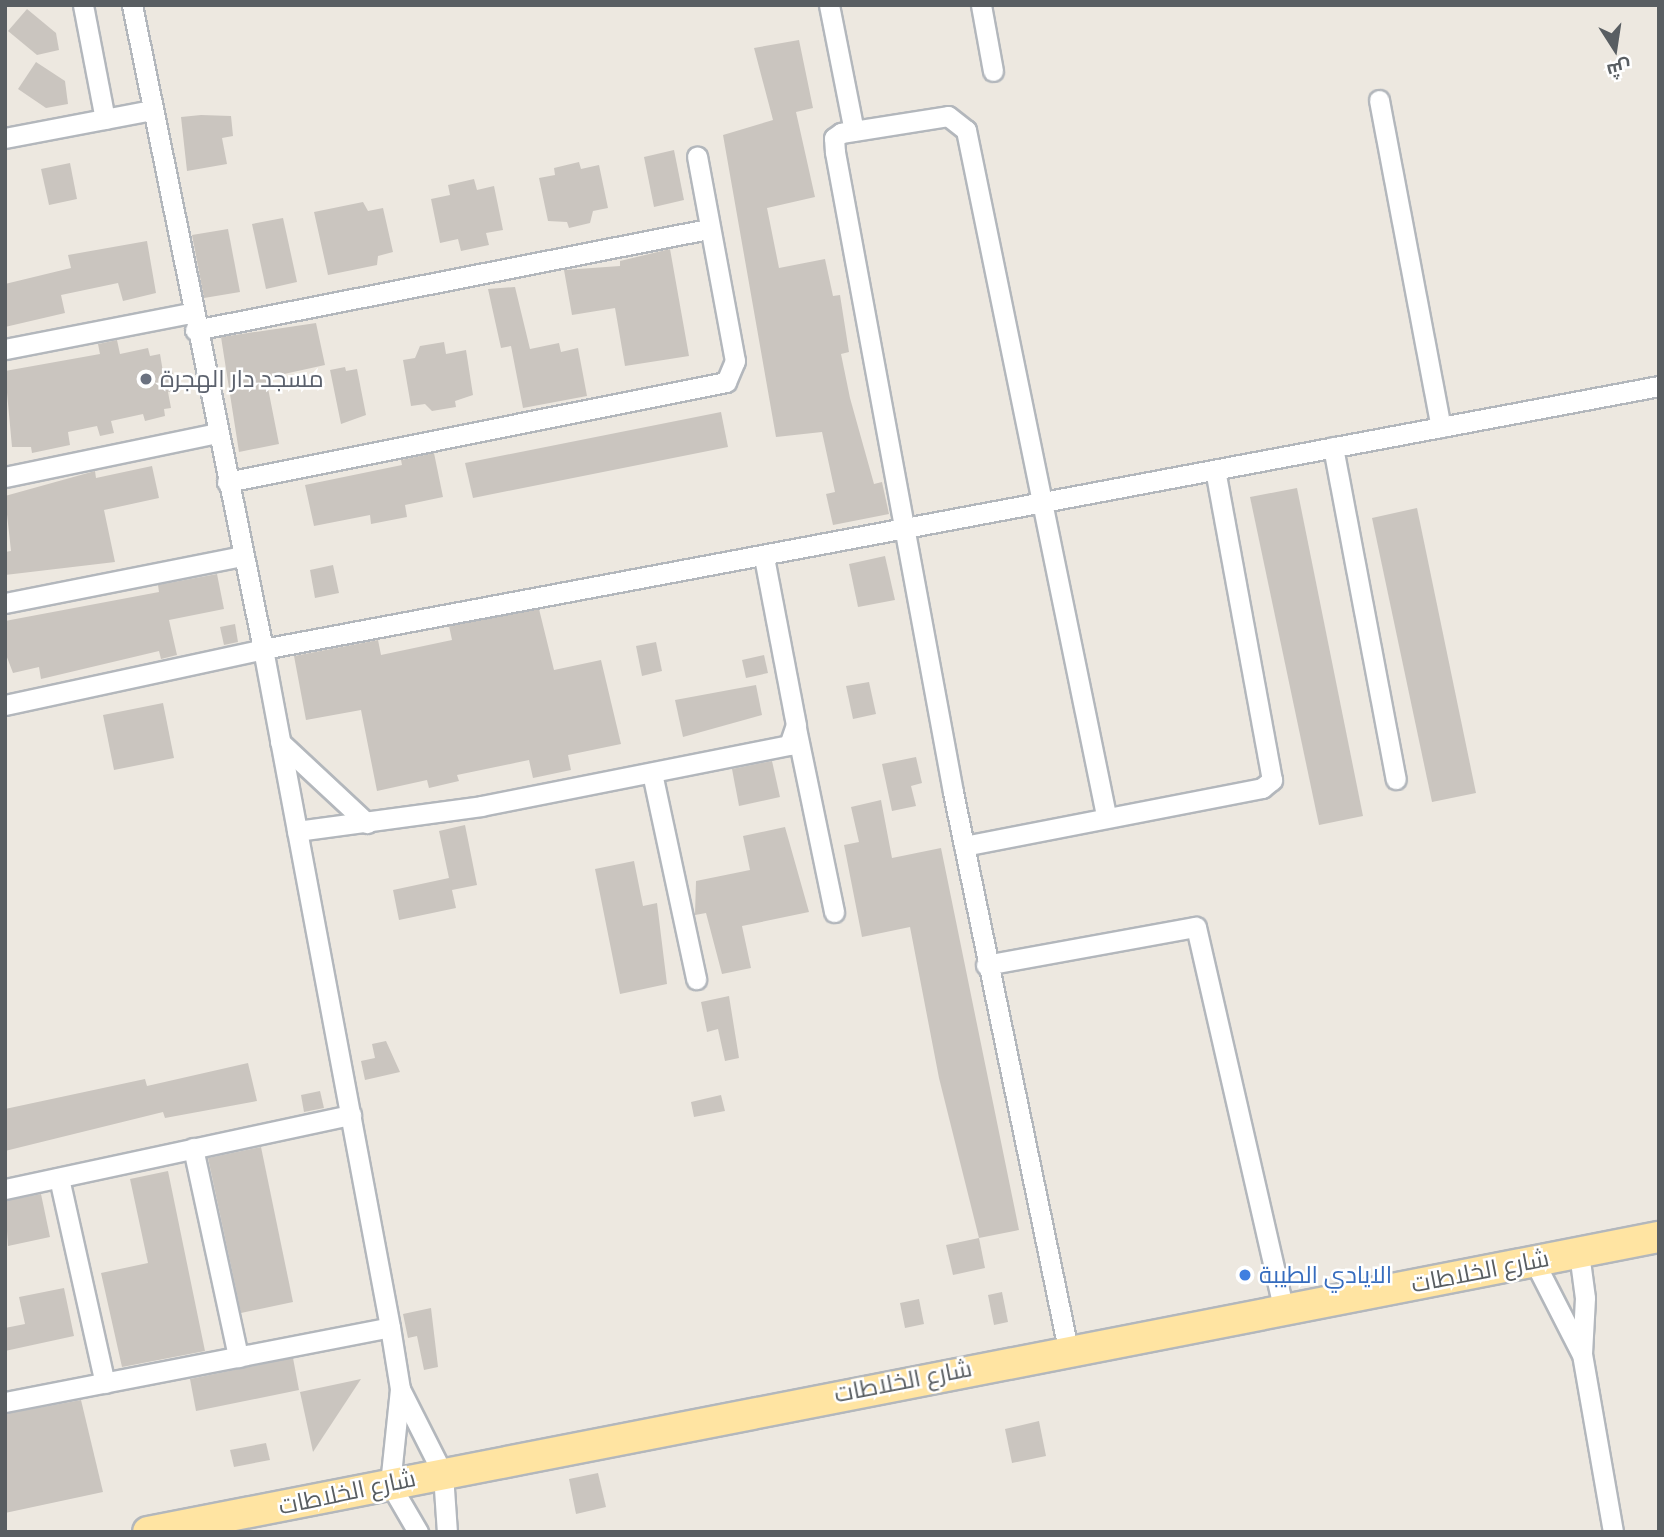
<!DOCTYPE html>
<html>
<head>
<meta charset="utf-8">
<style>
  body { margin:0 }
  #map { position:relative; width:1664px; height:1537px; overflow:hidden; background:#ede8e0; font-family:"IBM Plex Sans",Cairo,sans-serif }
  div>[style] { position:absolute }
  .building>* { inset:0; background:#cac5bf }
  .roads { filter:drop-shadow(2px 0 #b3b7bc) drop-shadow(-2px 0 #b3b7bc) drop-shadow(0 2px #b3b7bc) drop-shadow(0 -2px #b3b7bc) }
  .minor>* { height:19px; margin:-9.5px; padding:0 9.5px; transform-origin:9.5px; border-radius:9.5px; background:#fff }
  .primary>* { height:30px; margin:-15px; padding:0 15px; transform-origin:15px; border-radius:15px; background:#ffe4a2 }
  .dots>* { width:19px; height:19px; translate:-50% -50%; box-sizing:border-box; border:4px solid #fff; border-radius:50% }
  span { translate:-50% -50%; white-space:nowrap; text-align:center; line-height:1.15; -webkit-text-stroke:5px #fff; paint-order:stroke }
  .worship-label { font-size:24px; color:#5b616d }
  .left { translate:0 -50%; text-align:left }
  .street-label { font-size:24px; color:#595e62 }
  .shop-label { font-size:24px; color:#366cbe }
  .frame { position:absolute; inset:0; border:7px solid #595e62; pointer-events:none }
  .north { position:absolute; left:1580px; top:14px; width:70px; height:70px; -webkit-text-stroke:5px #fff; paint-order:stroke; rotate:168deg; font-size:19px; font-weight:700; line-height:28px; text-align:center; color:#595e62 }
  .north::after { content:''; display:block; margin:auto; width:24px; height:32px; background:#595e62; clip-path:polygon(50% 0,100% 100%,50% 72%,0 100%) }
</style>
</head>
<body>
<div id="map">
  <div class="building">
    <i style="clip-path:polygon(27px 9px,56px 33px,59px 50px,37px 55px,8px 31px)"></i>
    <i style="clip-path:polygon(799px 40px,813px 108px,796px 112px,815px 197px,767px 208px,779px 268px,825px 259px,833px 296px,840px 295px,849px 352px,841px 354px,850px 398px,874px 484px,882px 482px,889px 514px,833px 525px,826px 494px,835px 492px,822px 432px,776px 437px,723px 135px,773px 120px,754px 48px)"></i>
    <i style="clip-path:polygon(36px 62px,65px 81px,68px 104px,46px 108px,18px 89px)"></i>
    <i style="clip-path:polygon(201px 115px,231px 116px,233px 136px,222px 138px,227px 164px,187px 171px,181px 117px)"></i>
    <i style="clip-path:polygon(674px 150px,684px 200px,654px 207px,644px 157px)"></i>
    <i style="clip-path:polygon(579px 162px,581px 169px,599px 165px,608px 208px,593px 211px,590px 223px,569px 228px,567px 222px,548px 221px,539px 178px,555px 175px,554px 168px)"></i>
    <i style="clip-path:polygon(70px 163px,77px 199px,49px 205px,41px 169px)"></i>
    <i style="clip-path:polygon(474px 179px,477px 190px,494px 186px,503px 230px,486px 233px,489px 245px,461px 251px,458px 239px,440px 243px,431px 199px,450px 195px,448px 185px)"></i>
    <i style="clip-path:polygon(363px 202px,368px 211px,383px 208px,393px 252px,378px 256px,377px 265px,328px 275px,314px 212px)"></i>
    <i style="clip-path:polygon(283px 218px,297px 282px,266px 289px,252px 224px)"></i>
    <i style="clip-path:polygon(228px 229px,240px 292px,204px 298px,192px 235px)"></i>
    <i style="clip-path:polygon(147px 241px,156px 293px,123px 301px,118px 283px,61px 295px,65px 313px,5px 327px,5px 284px,71px 268px,68px 255px)"></i>
    <i style="clip-path:polygon(670px 249px,689px 356px,625px 366px,615px 308px,572px 315px,564px 270px,620px 266px,620px 261px)"></i>
    <i style="clip-path:polygon(515px 287px,530px 349px,559px 343px,561px 352px,578px 348px,587px 396px,523px 408px,511px 346px,501px 348px,488px 289px)"></i>
    <i style="clip-path:polygon(316px 323px,325px 365px,266px 378px,279px 444px,239px 452px,221px 337px)"></i>
    <i style="clip-path:polygon(117px 340px,120px 354px,148px 348px,150px 356px,160px 354px,163px 372px,172px 370px,176px 391px,168px 392px,171px 408px,164px 409px,165px 416px,145px 421px,143px 414px,111px 421px,114px 433px,100px 436px,97px 426px,68px 432px,70px 445px,32px 453px,31px 447px,12px 447px,5px 371px,100px 354px,98px 344px)"></i>
    <i style="clip-path:polygon(444px 342px,446px 354px,466px 350px,473px 395px,455px 401px,456px 407px,432px 411px,425px 404px,411px 406px,403px 360px,415px 358px,420px 346px)"></i>
    <i style="clip-path:polygon(345px 367px,346px 371px,357px 369px,366px 415px,341px 424px,330px 370px)"></i>
    <i style="clip-path:polygon(721px 412px,728px 447px,473px 498px,465px 463px)"></i>
    <i style="clip-path:polygon(434px 453px,443px 497px,405px 505px,407px 517px,371px 524px,370px 515px,314px 526px,305px 485px,402px 465px,401px 460px)"></i>
    <i style="clip-path:polygon(152px 466px,159px 498px,104px 510px,115px 562px,5px 575px,5px 552px,11px 551px,5px 496px,95px 471px,96px 478px)"></i>
    <i style="clip-path:polygon(1297px 488px,1363px 816px,1319px 825px,1250px 497px)"></i>
    <i style="clip-path:polygon(1417px 508px,1476px 793px,1432px 802px,1372px 518px)"></i>
    <i style="clip-path:polygon(885px 556px,895px 600px,858px 607px,849px 564px)"></i>
    <i style="clip-path:polygon(333px 565px,339px 593px,315px 598px,310px 570px)"></i>
    <i style="clip-path:polygon(217px 574px,224px 609px,169px 620px,177px 655px,161px 659px,159px 651px,41px 679px,39px 667px,13px 673px,5px 652px,5px 621px,159px 592px,158px 585px)"></i>
    <i style="clip-path:polygon(539px 609px,554px 670px,601px 660px,621px 744px,568px 755px,571px 770px,533px 778px,529px 760px,457px 775px,459px 781px,429px 788px,427px 780px,377px 791px,361px 710px,306px 720px,294px 656px,378px 640px,381px 655px,452px 640px,449px 626px)"></i>
    <i style="clip-path:polygon(235px 624px,238px 642px,224px 645px,220px 627px)"></i>
    <i style="clip-path:polygon(656px 642px,662px 671px,642px 676px,636px 646px)"></i>
    <i style="clip-path:polygon(764px 655px,768px 673px,746px 678px,742px 660px)"></i>
    <i style="clip-path:polygon(869px 682px,876px 714px,853px 719px,846px 686px)"></i>
    <i style="clip-path:polygon(756px 685px,762px 715px,683px 737px,675px 700px)"></i>
    <i style="clip-path:polygon(163px 703px,174px 758px,114px 770px,103px 715px)"></i>
    <i style="clip-path:polygon(916px 757px,922px 783px,911px 786px,916px 806px,892px 811px,882px 764px)"></i>
    <i style="clip-path:polygon(772px 761px,780px 797px,739px 806px,732px 769px)"></i>
    <i style="clip-path:polygon(881px 800px,892px 858px,941px 848px,1019px 1230px,979px 1238px,939px 1078px,910px 927px,862px 937px,844px 845px,859px 842px,851px 807px)"></i>
    <i style="clip-path:polygon(465px 825px,477px 885px,452px 890px,456px 908px,399px 920px,393px 890px,449px 878px,439px 831px)"></i>
    <i style="clip-path:polygon(785px 827px,809px 912px,742px 926px,751px 968px,722px 974px,706px 913px,695px 915px,696px 881px,750px 870px,743px 836px)"></i>
    <i style="clip-path:polygon(634px 861px,643px 906px,657px 903px,667px 984px,620px 994px,595px 869px)"></i>
    <i style="clip-path:polygon(729px 996px,739px 1058px,725px 1061px,718px 1029px,707px 1032px,701px 1002px)"></i>
    <i style="clip-path:polygon(386px 1041px,400px 1072px,365px 1080px,361px 1061px,375px 1058px,372px 1044px)"></i>
    <i style="clip-path:polygon(248px 1063px,257px 1101px,165px 1118px,163px 1112px,5px 1151px,5px 1109px,145px 1079px,147px 1086px)"></i>
    <i style="clip-path:polygon(320px 1091px,324px 1108px,304px 1112px,301px 1095px)"></i>
    <i style="clip-path:polygon(721px 1095px,725px 1111px,694px 1117px,691px 1102px)"></i>
    <i style="clip-path:polygon(261px 1147px,293px 1302px,241px 1313px,208px 1158px)"></i>
    <i style="clip-path:polygon(168px 1171px,205px 1351px,122px 1367px,101px 1273px,148px 1263px,130px 1179px)"></i>
    <i style="clip-path:polygon(41px 1194px,50px 1237px,8px 1246px,5px 1201px)"></i>
    <i style="clip-path:polygon(979px 1238px,985px 1268px,953px 1275px,946px 1245px)"></i>
    <i style="clip-path:polygon(64px 1288px,74px 1336px,5px 1351px,5px 1328px,25px 1324px,19px 1297px)"></i>
    <i style="clip-path:polygon(1002px 1292px,1008px 1322px,994px 1325px,988px 1295px)"></i>
    <i style="clip-path:polygon(919px 1299px,924px 1324px,905px 1328px,900px 1303px)"></i>
    <i style="clip-path:polygon(431px 1308px,438px 1367px,424px 1370px,417px 1336px,408px 1338px,403px 1314px)"></i>
    <i style="clip-path:polygon(293px 1358px,299px 1390px,196px 1411px,190px 1379px)"></i>
    <i style="clip-path:polygon(361px 1379px,313px 1452px,300px 1392px)"></i>
    <i style="clip-path:polygon(81px 1400px,103px 1492px,5px 1513px,5px 1414px)"></i>
    <i style="clip-path:polygon(1039px 1421px,1046px 1456px,1012px 1463px,1005px 1429px)"></i>
    <i style="clip-path:polygon(266px 1443px,270px 1460px,234px 1467px,230px 1450px)"></i>
    <i style="clip-path:polygon(598px 1473px,606px 1507px,576px 1514px,569px 1479px)"></i>
  </div>
  <div class="roads">
    <div class="minor">
      <i style="left:83px;top:5px;width:116px;rotate:79.1deg"></i>
      <i style="left:132px;top:5px;width:657px;rotate:78.5deg"></i>
      <i style="left:263px;top:649px;width:690px;rotate:79.39deg"></i>
      <i style="left:390px;top:1327px;width:63px;rotate:80.8deg"></i>
      <i style="left:400px;top:1389px;width:96px;rotate:96deg"></i>
      <i style="left:390px;top:1484px;width:56px;rotate:59.7deg"></i>
      <i style="left:829px;top:5px;width:128px;rotate:78.8deg"></i>
      <i style="left:981px;top:5px;width:67px;rotate:79.7deg"></i>
      <i style="left:1379px;top:100px;width:333px;rotate:79.3deg"></i>
      <i style="left:5px;top:138px;width:150px;rotate:-10.8deg"></i>
      <i style="left:195px;top:330px;width:523px;rotate:-11.14deg"></i>
      <i style="left:5px;top:349px;width:189px;rotate:-11deg"></i>
      <i style="left:1333px;top:447px;width:338px;rotate:79.3deg"></i>
      <i style="left:5px;top:477px;width:217px;rotate:-11.7deg"></i>
      <i style="left:227px;top:482px;width:509px;rotate:-11.33deg"></i>
      <i style="left:726px;top:382px;width:23px;rotate:-67deg"></i>
      <i style="left:735px;top:361px;width:208px;rotate:-100.5deg"></i>
      <i style="left:5px;top:603px;width:243px;rotate:-11.2deg"></i>
      <i style="left:5px;top:705px;width:264px;rotate:-12.2deg"></i>
      <i style="left:263px;top:649px;width:1421px;rotate:-10.67deg"></i>
      <i style="left:796px;top:728px;width:188px;rotate:78.3deg"></i>
      <i style="left:280px;top:742px;width:119px;rotate:43deg"></i>
      <i style="left:652px;top:773px;width:211px;rotate:77.9deg"></i>
      <i style="left:297px;top:831px;width:186px;rotate:-7.7deg"></i>
      <i style="left:481px;top:806px;width:314px;rotate:-11.2deg"></i>
      <i style="left:789px;top:745px;width:21px;rotate:-71deg"></i>
      <i style="left:796px;top:725px;width:171px;rotate:-100.8deg"></i>
      <i style="left:964px;top:846px;width:304px;rotate:-11deg"></i>
      <i style="left:1262px;top:788px;width:13px;rotate:-39deg"></i>
      <i style="left:1272px;top:780px;width:315px;rotate:-100.4deg"></i>
      <i style="left:986px;top:965px;width:213px;rotate:-10.3deg"></i>
      <i style="left:1196px;top:927px;width:390px;rotate:77.1deg"></i>
      <i style="left:193px;top:1148px;width:214px;rotate:77.8deg"></i>
      <i style="left:59px;top:1178px;width:210px;rotate:77.4deg"></i>
      <i style="left:5px;top:1189px;width:354px;rotate:-12.1deg"></i>
      <i style="left:1579px;top:1253px;width:45px;rotate:82.4deg"></i>
      <i style="left:1585px;top:1298px;width:56px;rotate:93.1deg"></i>
      <i style="left:1582px;top:1354px;width:181px;rotate:80.1deg"></i>
      <i style="left:1534px;top:1261px;width:103px;rotate:62.9deg"></i>
      <i style="left:1068px;top:1349px;width:569px;rotate:-101.67deg"></i>
      <i style="left:953px;top:792px;width:651px;rotate:-100.45deg"></i>
      <i style="left:835px;top:152px;width:14px;rotate:-94deg"></i>
      <i style="left:834px;top:138px;width:9px;rotate:-36deg"></i>
      <i style="left:841px;top:133px;width:108px;rotate:-9deg"></i>
      <i style="left:948px;top:116px;width:23px;rotate:38deg"></i>
      <i style="left:966px;top:130px;width:699px;rotate:78.45deg"></i>
      <i style="left:400px;top:1389px;width:95px;rotate:63.2deg"></i>
      <i style="left:443px;top:1474px;width:58px;rotate:86.1deg"></i>
      <i style="left:5px;top:1402px;width:392px;rotate:-11deg"></i>
    </div>
    <div class="primary">
      <i style="left:148px;top:1532px;width:1540px;rotate:-11.05deg"></i>
    </div>
  </div>
  <div class="dots">
    <i style="left:146px;top:379px;background:#6b7280"></i>
    <i style="left:1245px;top:1275px;background:#3f7fe0"></i>
  </div>
  <div class="worship-label">
    <span class="left" style="left:160px;top:379px">مسجد دار الهجرة</span>
  </div>
  <div class="street-label">
    <span style="left:1480px;top:1271px;rotate:-11deg">شارع الخلاطات</span>
    <span style="left:903px;top:1381px;rotate:-11deg">شارع الخلاطات</span>
    <span style="left:347px;top:1492px;rotate:-12deg">شارع الخلاطات</span>
  </div>
  <div class="shop-label">
    <span class="left" style="left:1259px;top:1275px">الايادي الطيبة</span>
  </div>
  <div class="frame"></div>
  <div class="north">ش</div>
</div>
</body>
</html>
